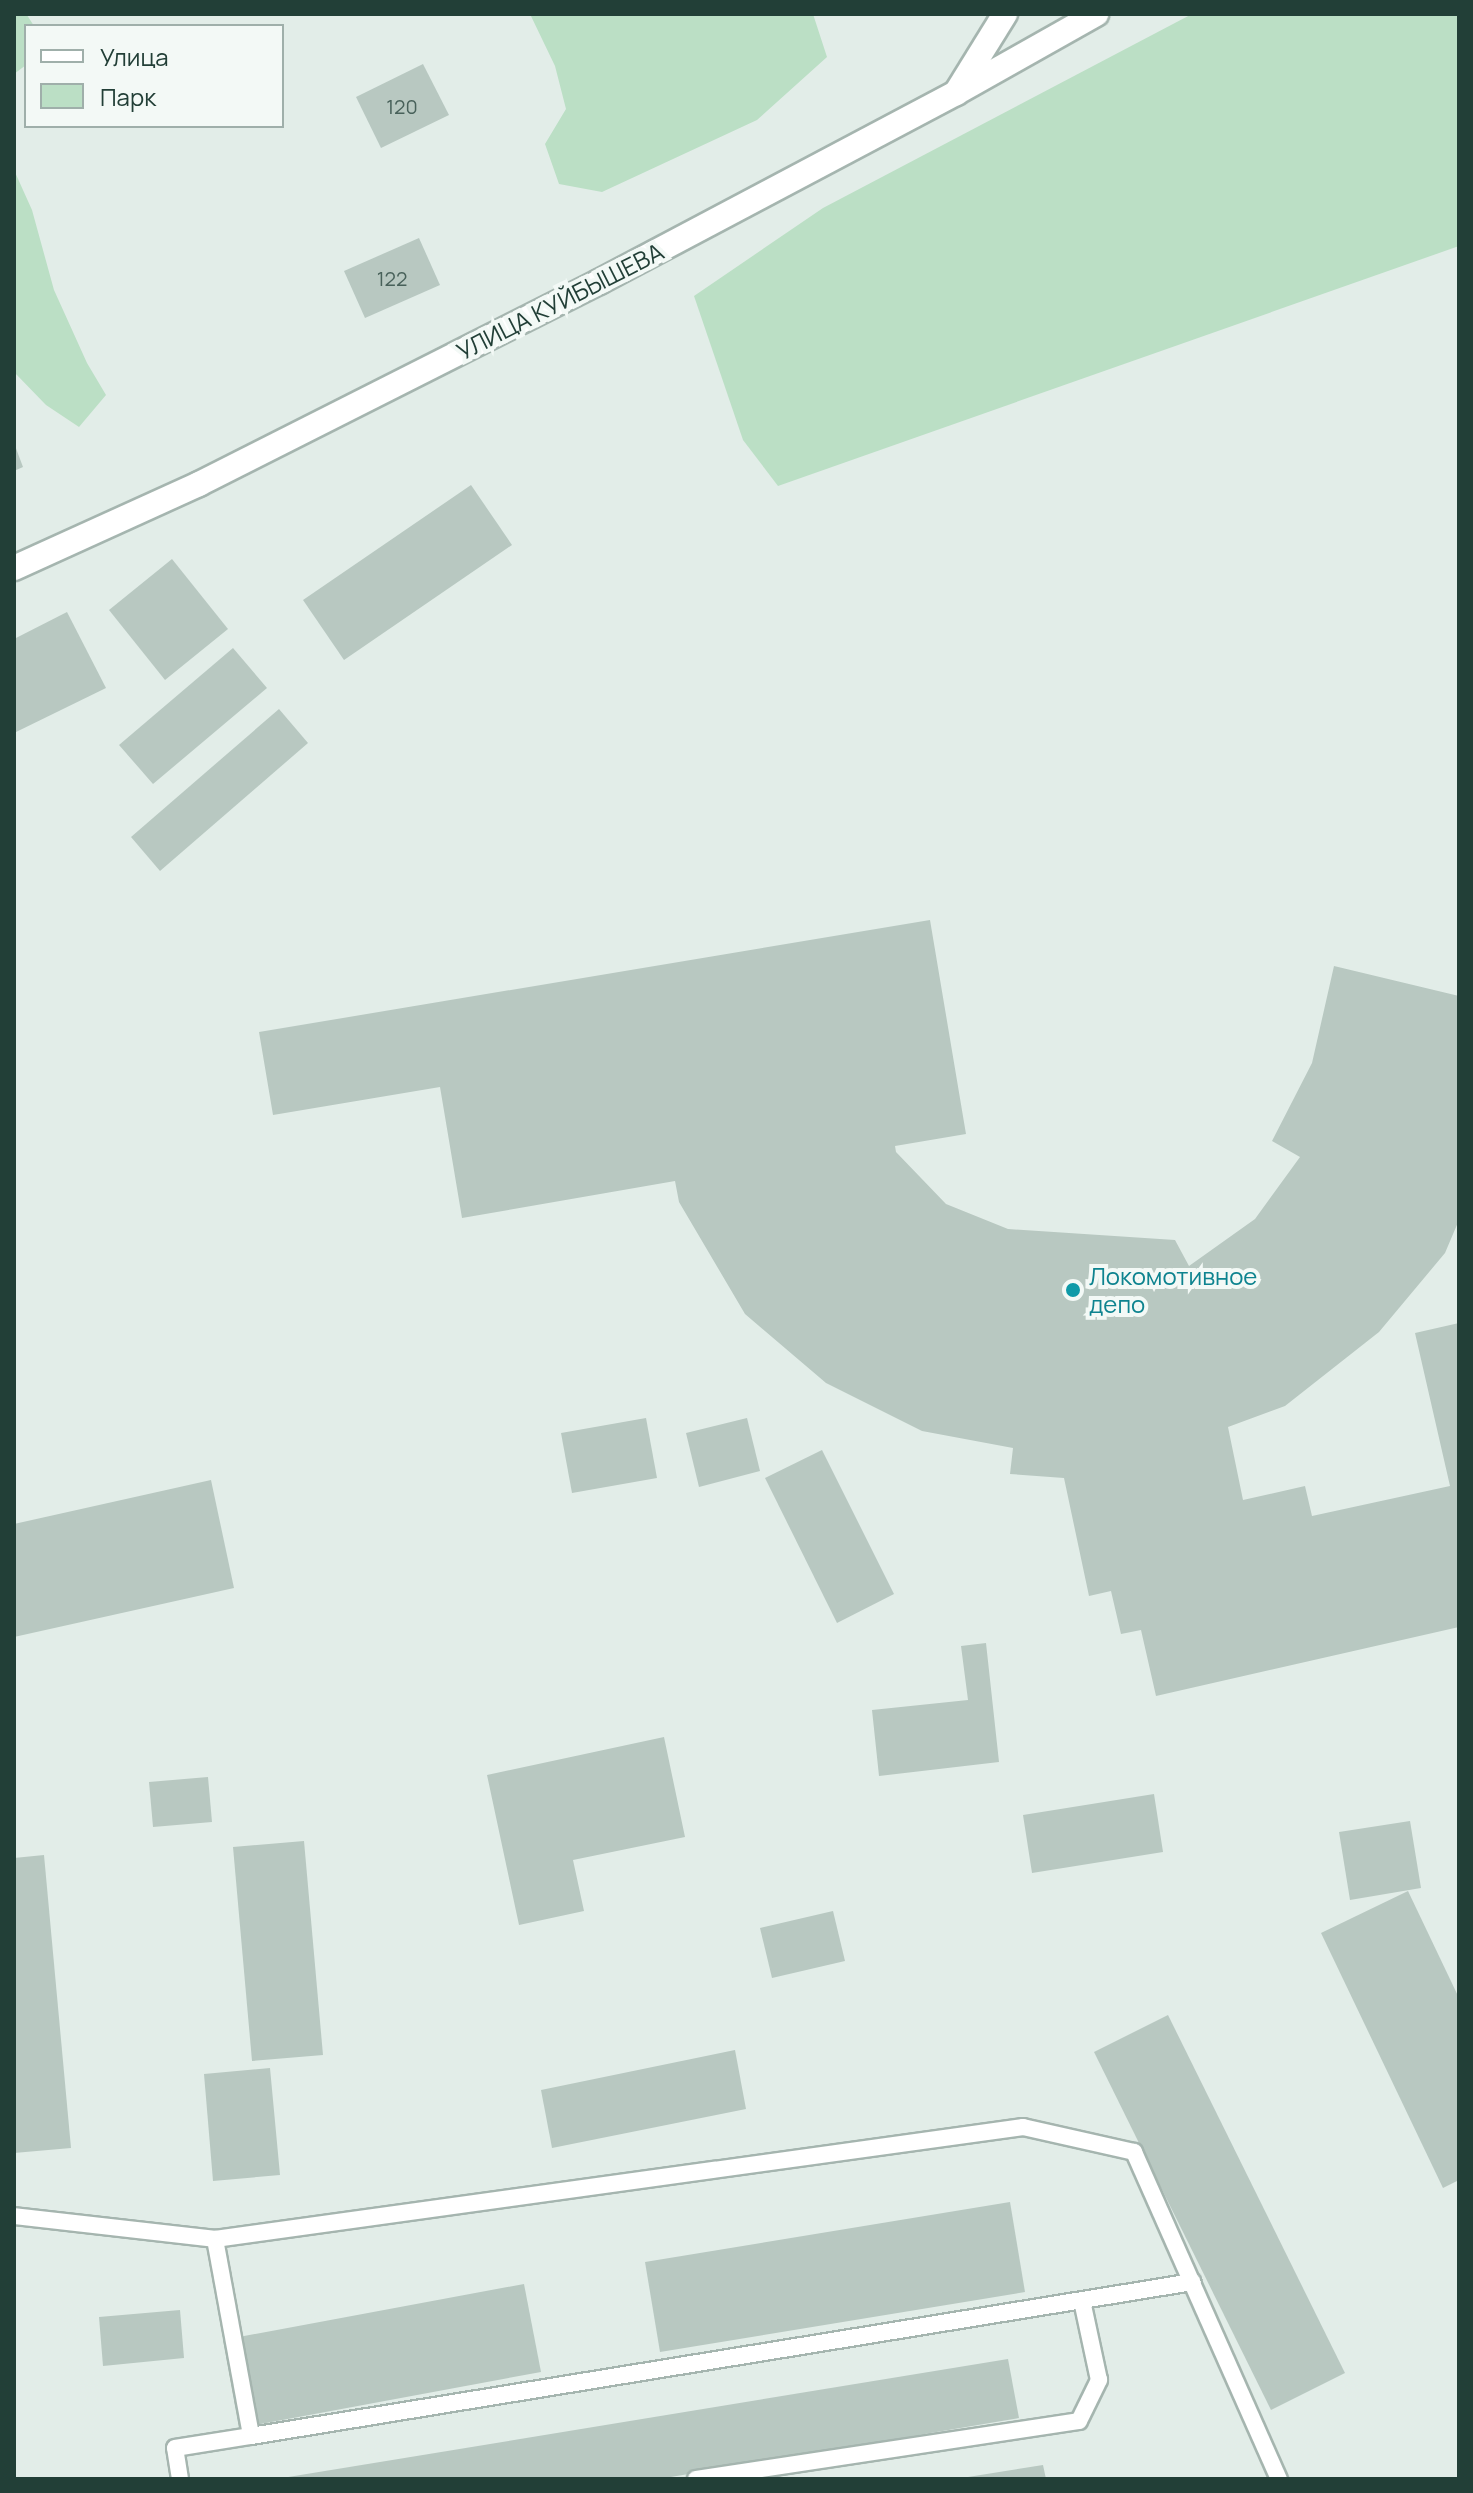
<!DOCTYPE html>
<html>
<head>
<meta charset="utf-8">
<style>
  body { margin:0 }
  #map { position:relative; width:1473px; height:2493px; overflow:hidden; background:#e2ede8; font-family:Manrope,sans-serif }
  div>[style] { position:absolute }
  .green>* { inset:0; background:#bbdfc5 }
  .building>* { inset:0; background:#b8c8c1 }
  .roads { filter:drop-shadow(2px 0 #a5b5af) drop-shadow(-2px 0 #a5b5af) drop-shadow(0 2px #a5b5af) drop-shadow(0 -2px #a5b5af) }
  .service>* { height:16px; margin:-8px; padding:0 8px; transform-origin:8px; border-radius:8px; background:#fff }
  .minor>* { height:24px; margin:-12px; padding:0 12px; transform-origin:12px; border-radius:12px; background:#fff }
  .tertiary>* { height:24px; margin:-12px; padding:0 12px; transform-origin:12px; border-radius:12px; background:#fff }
  .dots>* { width:22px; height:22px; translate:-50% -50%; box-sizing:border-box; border:4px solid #f3f9f6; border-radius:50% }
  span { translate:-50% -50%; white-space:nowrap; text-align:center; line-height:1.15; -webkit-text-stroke:8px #f3f9f6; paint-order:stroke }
  .number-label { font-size:20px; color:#48615a }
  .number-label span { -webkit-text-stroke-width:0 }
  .street-label { font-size:24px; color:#223f37 }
  .culture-label { font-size:24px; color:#0d838f }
  .left { translate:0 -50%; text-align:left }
  .frame { position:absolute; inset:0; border:16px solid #223f37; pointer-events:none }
  .legend { position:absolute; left:24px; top:24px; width:260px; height:104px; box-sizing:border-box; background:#f3f9f6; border:2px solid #9fafaa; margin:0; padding:10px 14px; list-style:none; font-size:24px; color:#223f37 }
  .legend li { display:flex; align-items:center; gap:16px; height:40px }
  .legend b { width:40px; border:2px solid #9fafaa }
</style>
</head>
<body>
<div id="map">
  <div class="green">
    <i style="clip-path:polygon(530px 14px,813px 14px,827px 57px,757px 120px,602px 192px,559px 184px,545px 144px,566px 109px,555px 66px)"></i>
    <i style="clip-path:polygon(1192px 14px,1459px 14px,1459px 246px,778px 486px,743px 440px,694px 296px,823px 208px)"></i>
    <i style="clip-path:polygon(27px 15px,34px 26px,26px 26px,26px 65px,14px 74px,14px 16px)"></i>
    <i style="clip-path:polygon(14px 170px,32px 210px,54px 290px,87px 363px,106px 395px,79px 427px,46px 405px,14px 372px)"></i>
  </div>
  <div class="building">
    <i style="clip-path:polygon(423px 64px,449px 115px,381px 148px,356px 97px)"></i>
    <i style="clip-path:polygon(419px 238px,440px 285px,365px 318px,344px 271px)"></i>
    <i style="clip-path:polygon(14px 443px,23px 467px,14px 471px)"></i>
    <i style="clip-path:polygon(471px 485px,512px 545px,344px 660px,303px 600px)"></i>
    <i style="clip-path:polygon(172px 559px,228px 629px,165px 680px,109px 610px)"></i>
    <i style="clip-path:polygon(67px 612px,106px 688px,14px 733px,14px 639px)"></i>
    <i style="clip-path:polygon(233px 648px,267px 688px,153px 784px,119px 745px)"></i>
    <i style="clip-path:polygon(279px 709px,308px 743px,160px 871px,131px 837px)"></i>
    <i style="clip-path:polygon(930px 920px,966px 1134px,895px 1146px,896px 1152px,946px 1204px,1008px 1229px,1175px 1240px,1189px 1266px,1255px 1219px,1300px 1157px,1272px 1141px,1312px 1063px,1334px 966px,1459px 996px,1459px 1220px,1445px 1253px,1379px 1332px,1285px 1406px,1228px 1427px,1243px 1500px,1305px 1486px,1312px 1516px,1450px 1486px,1415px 1333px,1459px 1323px,1459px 1627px,1156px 1696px,1141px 1630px,1121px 1634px,1111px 1591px,1089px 1596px,1064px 1478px,1010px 1474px,1013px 1448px,922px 1431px,826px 1383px,745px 1314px,679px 1202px,675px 1181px,462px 1218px,440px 1087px,273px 1115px,259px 1032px)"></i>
    <i style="clip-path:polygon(646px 1418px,657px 1478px,572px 1493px,561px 1433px)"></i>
    <i style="clip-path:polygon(747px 1418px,760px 1471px,699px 1487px,686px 1433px)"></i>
    <i style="clip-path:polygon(822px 1450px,894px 1594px,837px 1623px,765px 1478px)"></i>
    <i style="clip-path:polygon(211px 1480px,234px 1588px,14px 1637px,14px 1524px)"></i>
    <i style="clip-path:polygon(986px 1643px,999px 1762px,879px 1776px,872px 1710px,968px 1700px,961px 1646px)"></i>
    <i style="clip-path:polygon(664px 1737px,685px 1837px,573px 1860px,584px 1911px,519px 1925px,487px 1775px)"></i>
    <i style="clip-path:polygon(208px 1777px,212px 1822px,153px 1827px,149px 1782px)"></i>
    <i style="clip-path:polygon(1154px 1794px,1163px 1852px,1032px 1873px,1023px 1815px)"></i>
    <i style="clip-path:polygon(1410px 1821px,1421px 1888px,1350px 1900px,1339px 1832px)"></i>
    <i style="clip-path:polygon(304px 1841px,323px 2055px,252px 2061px,233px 1847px)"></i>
    <i style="clip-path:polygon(44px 1855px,71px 2148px,14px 2153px,14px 1858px)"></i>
    <i style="clip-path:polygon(1408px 1891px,1459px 1998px,1459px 2180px,1443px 2188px,1321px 1933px)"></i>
    <i style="clip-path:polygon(833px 1911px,845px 1961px,772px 1978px,760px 1928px)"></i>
    <i style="clip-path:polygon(1168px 2015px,1345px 2373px,1271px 2410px,1094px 2052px)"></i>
    <i style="clip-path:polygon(735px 2050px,746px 2109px,552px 2148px,541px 2090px)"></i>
    <i style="clip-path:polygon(270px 2068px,280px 2175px,213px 2181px,204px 2074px)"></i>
    <i style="clip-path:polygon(1010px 2202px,1025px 2292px,660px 2352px,645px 2262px)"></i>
    <i style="clip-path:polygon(524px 2284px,541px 2372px,239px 2428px,223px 2340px)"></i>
    <i style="clip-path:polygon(180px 2310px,184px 2358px,103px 2366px,99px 2317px)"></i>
    <i style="clip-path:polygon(1008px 2359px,1019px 2418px,659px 2479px,276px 2479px)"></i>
    <i style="clip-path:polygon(1043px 2465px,1046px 2479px,968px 2479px,968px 2477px)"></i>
  </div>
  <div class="roads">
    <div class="service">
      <i style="left:14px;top:2216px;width:202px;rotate:6.5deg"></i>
      <i style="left:215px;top:2239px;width:816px;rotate:-7.89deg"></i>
      <i style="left:1023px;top:2127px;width:114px;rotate:12.7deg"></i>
      <i style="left:1134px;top:2152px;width:358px;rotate:66.1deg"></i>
      <i style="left:215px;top:2239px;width:200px;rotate:79.6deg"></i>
      <i style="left:251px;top:2436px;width:954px;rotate:-9.29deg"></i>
      <i style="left:180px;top:2479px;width:31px;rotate:-99deg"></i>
      <i style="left:175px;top:2448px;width:77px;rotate:-9deg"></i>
      <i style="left:696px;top:2479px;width:387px;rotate:-8.6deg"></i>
      <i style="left:1079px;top:2421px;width:46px;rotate:-64deg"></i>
      <i style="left:1099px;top:2380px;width:81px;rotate:-102.1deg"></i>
    </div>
    <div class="minor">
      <i style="left:956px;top:93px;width:93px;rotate:-58.2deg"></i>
    </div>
    <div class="tertiary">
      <i style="left:14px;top:568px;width:203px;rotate:-24.4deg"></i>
      <i style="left:199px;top:484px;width:448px;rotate:-26.8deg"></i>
      <i style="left:599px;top:282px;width:404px;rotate:-27.9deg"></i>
      <i style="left:956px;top:93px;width:161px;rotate:-29.4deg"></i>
    </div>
  </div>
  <div class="dots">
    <i style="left:1073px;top:1290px;background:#0f9aa8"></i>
  </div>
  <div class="number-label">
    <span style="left:402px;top:106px">120</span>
    <span style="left:392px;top:278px">122</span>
  </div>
  <div class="street-label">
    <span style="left:560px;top:301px;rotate:-27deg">УЛИЦА КУЙБЫШЕВА</span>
  </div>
  <div class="culture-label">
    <span class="left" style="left:1089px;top:1290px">Локомотивное<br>депо</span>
  </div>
  <div class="frame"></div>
  <ul class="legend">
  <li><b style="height:10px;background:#fff"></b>Улица</li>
  <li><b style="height:22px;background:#bbdfc5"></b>Парк</li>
  </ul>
</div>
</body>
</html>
